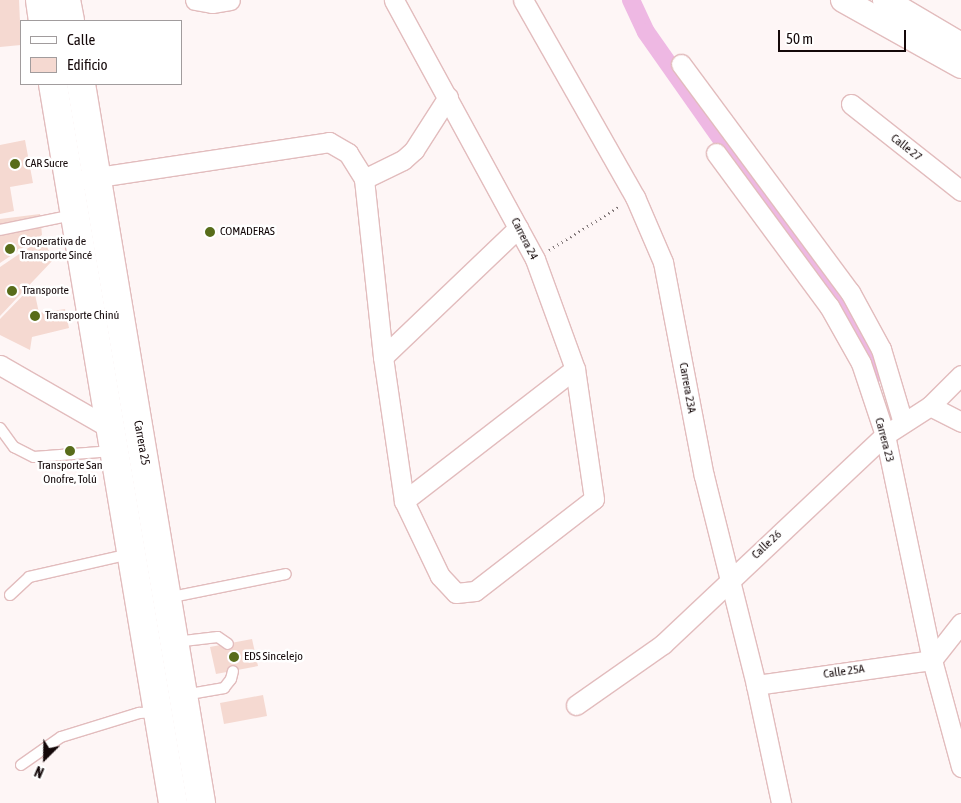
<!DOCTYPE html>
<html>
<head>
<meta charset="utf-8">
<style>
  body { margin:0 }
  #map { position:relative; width:961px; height:803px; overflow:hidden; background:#fef6f6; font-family:"Asap Condensed",sans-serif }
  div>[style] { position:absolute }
  .canal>* { height:18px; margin:-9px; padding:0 9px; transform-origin:9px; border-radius:9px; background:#eeb8e3 }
  .building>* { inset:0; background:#f5d9d1 }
  .path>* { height:3px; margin-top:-1.5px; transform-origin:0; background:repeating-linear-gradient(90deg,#877d7e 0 1px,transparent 0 5px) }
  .roads { filter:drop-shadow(1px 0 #e2bcbd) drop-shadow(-1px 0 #e2bcbd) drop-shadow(0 1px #e2bcbd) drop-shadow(0 -1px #e2bcbd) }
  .service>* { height:10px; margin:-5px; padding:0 5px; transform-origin:5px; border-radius:5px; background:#fff }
  .minor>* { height:19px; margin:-9.5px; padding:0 9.5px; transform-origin:9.5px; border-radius:9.5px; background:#fff }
  .tertiary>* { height:24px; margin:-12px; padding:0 12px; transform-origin:12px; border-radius:12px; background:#fff }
  .secondary>* { height:28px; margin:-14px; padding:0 14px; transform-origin:14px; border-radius:14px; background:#fff }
  .dots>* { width:14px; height:14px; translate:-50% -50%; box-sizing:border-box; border:2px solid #fff; border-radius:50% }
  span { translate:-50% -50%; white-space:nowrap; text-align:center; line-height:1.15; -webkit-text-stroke:5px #fff; paint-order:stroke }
  .street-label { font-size:12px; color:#140809 }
  .poi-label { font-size:12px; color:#140809 }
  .left { translate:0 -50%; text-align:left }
  .legend { position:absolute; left:20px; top:20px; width:162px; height:65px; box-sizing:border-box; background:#fff; border:1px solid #a19c9d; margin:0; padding:6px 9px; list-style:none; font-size:15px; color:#140809 }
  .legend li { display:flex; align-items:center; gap:10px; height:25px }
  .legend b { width:25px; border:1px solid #a19c9d }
  .north { position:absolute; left:20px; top:733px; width:50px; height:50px; -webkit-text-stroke:4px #fff; paint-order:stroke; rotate:203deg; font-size:14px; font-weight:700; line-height:20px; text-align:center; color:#140809 }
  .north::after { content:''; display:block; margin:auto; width:18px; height:22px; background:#140809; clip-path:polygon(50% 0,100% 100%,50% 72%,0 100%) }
  .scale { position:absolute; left:778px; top:30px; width:128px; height:22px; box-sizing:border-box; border:2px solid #140809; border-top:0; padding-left:6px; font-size:15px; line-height:18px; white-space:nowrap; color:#140809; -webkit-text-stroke:4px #fff; paint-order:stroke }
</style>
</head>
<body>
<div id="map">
  <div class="canal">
    <i style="left:631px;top:0;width:35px;rotate:65deg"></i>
    <i style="left:646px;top:32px;width:148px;rotate:54.9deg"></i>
    <i style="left:731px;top:153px;width:136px;rotate:52.5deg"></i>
    <i style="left:814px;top:261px;width:85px;rotate:56.5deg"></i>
    <i style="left:861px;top:332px;width:46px;rotate:62.9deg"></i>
  </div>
  <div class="building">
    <i style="clip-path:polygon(0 0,19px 0,21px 45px,0 47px)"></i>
    <i style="clip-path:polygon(25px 140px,33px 183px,10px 187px,14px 211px,0 214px,0 145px)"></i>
    <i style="clip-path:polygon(40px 214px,42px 235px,0 263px,0 219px)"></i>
    <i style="clip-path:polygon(43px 238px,53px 260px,0 316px,0 267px)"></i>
    <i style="clip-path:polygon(33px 285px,39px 313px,65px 309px,69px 328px,32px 337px,30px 350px,0 335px,0 319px)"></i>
    <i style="clip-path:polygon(252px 639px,258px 666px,216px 674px,210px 647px)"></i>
    <i style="clip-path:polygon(263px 695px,267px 716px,224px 724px,220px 703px)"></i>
  </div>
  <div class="path">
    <i style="left:549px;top:250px;width:84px;rotate:-31.8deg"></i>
  </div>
  <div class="roads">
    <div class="service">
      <i style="left:0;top:230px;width:75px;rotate:-11.6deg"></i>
      <i style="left:0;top:428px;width:24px;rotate:54deg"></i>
      <i style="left:14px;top:447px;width:22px;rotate:27deg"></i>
      <i style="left:34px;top:457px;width:79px;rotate:-4.3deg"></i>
      <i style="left:10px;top:595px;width:26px;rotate:-43deg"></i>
      <i style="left:29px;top:577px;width:104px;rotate:-12.8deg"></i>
      <i style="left:167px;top:598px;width:121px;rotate:-11.4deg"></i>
      <i style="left:175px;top:642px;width:43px;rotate:-6.6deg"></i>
      <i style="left:218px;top:637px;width:12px;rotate:35deg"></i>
      <i style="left:184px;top:695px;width:41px;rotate:-9.9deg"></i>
      <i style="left:224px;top:688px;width:11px;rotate:-52deg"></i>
      <i style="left:231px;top:679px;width:8px;rotate:-76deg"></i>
      <i style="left:21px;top:765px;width:49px;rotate:-35deg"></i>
      <i style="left:61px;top:737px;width:82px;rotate:-17.1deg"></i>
      <i style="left:139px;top:713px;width:19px;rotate:-3deg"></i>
    </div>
    <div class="minor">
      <i style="left:195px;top:0;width:17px;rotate:10deg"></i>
      <i style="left:212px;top:3px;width:18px;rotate:-9deg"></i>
      <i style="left:523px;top:0;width:227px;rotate:60.4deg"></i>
      <i style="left:635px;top:197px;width:71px;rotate:66.7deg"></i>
      <i style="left:663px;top:262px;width:218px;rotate:79.2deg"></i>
      <i style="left:704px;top:476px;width:215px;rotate:76deg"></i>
      <i style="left:756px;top:685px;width:121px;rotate:78deg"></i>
      <i style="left:681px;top:64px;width:284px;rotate:53.5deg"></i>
      <i style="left:850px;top:292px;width:65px;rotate:61.5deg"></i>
      <i style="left:881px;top:349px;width:77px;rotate:73.4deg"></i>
      <i style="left:851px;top:104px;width:140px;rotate:38.3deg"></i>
      <i style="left:716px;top:153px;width:190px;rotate:53.6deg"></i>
      <i style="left:829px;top:306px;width:65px;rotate:60.7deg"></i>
      <i style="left:861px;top:363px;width:76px;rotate:71.6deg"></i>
      <i style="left:885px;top:435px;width:230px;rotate:78.2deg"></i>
      <i style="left:932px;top:660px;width:111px;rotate:74.8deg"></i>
      <i style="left:85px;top:179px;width:247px;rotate:-8.6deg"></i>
      <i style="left:329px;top:142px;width:22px;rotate:30deg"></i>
      <i style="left:348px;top:153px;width:31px;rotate:58deg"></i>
      <i style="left:364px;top:179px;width:179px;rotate:83.9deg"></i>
      <i style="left:383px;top:357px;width:146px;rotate:81.7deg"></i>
      <i style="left:404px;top:501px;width:83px;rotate:64.4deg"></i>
      <i style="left:440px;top:576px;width:23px;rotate:47deg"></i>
      <i style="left:456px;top:593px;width:19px;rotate:-6deg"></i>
      <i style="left:475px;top:591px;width:150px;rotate:-37.7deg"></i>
      <i style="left:594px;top:499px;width:131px;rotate:-98.3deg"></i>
      <i style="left:575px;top:369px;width:117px;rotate:-110deg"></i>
      <i style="left:535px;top:259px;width:295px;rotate:-118.6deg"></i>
      <i style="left:364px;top:179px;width:43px;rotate:-26deg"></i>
      <i style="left:403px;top:160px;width:15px;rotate:-42deg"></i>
      <i style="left:414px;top:150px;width:63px;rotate:-57.3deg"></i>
      <i style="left:383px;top:357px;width:187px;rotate:-43.7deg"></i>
      <i style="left:0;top:365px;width:130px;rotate:29.9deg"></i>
      <i style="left:930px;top:406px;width:35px;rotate:27deg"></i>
      <i style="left:404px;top:501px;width:216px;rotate:-37.7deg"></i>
      <i style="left:932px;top:660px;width:47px;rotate:-51.9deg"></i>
      <i style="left:756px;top:685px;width:178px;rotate:-8.1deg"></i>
      <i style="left:576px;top:705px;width:106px;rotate:-35deg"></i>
      <i style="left:663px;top:644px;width:305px;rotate:-43.3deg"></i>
      <i style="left:885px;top:435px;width:54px;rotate:-32.8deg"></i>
      <i style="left:930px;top:406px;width:44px;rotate:-45deg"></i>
    </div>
    <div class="tertiary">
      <i style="left:843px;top:0;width:135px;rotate:29.2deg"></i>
      <i style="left:885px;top:0;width:88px;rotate:30.6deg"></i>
    </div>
    <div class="secondary">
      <i style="left:40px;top:0;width:21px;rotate:82deg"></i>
      <i style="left:66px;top:0;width:21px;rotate:79deg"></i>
      <i style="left:53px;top:84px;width:729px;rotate:80.52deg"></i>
      <i style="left:81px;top:84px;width:729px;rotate:80.52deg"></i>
    </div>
  </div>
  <div class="dots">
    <i style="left:15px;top:164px;background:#586c1a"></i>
    <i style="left:210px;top:232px;background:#586c1a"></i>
    <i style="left:10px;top:249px;background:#586c1a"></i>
    <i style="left:12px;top:291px;background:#586c1a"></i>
    <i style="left:35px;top:316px;background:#586c1a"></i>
    <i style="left:70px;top:451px;background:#586c1a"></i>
    <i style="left:234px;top:657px;background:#586c1a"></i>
  </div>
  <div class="street-label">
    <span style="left:906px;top:148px;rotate:38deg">Calle 27</span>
    <span style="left:524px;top:239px;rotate:63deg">Carrera 24</span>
    <span style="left:687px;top:388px;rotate:80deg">Carrera 23A</span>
    <span style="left:884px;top:440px;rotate:75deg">Carrera 23</span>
    <span style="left:141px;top:443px;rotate:80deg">Carrera 25</span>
    <span style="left:767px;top:545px;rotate:-43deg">Calle 26</span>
    <span style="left:844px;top:672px;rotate:-8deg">Calle 25A</span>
  </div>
  <div class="poi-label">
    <span class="left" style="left:25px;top:164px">CAR Sucre</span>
    <span class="left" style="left:220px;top:232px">COMADERAS</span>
    <span class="left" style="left:20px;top:249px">Cooperativa de<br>Transporte Sincé</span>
    <span class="left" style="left:22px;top:291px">Transporte</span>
    <span class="left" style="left:45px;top:316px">Transporte Chinú</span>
    <span style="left:70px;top:473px">Transporte San<br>Onofre, Tolú</span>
    <span class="left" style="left:244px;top:657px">EDS Sincelejo</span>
  </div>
  <ul class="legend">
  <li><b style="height:6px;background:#fff"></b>Calle</li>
  <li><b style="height:14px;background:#f5d9d1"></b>Edificio</li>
  </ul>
  <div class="north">N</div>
  <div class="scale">50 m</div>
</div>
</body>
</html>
